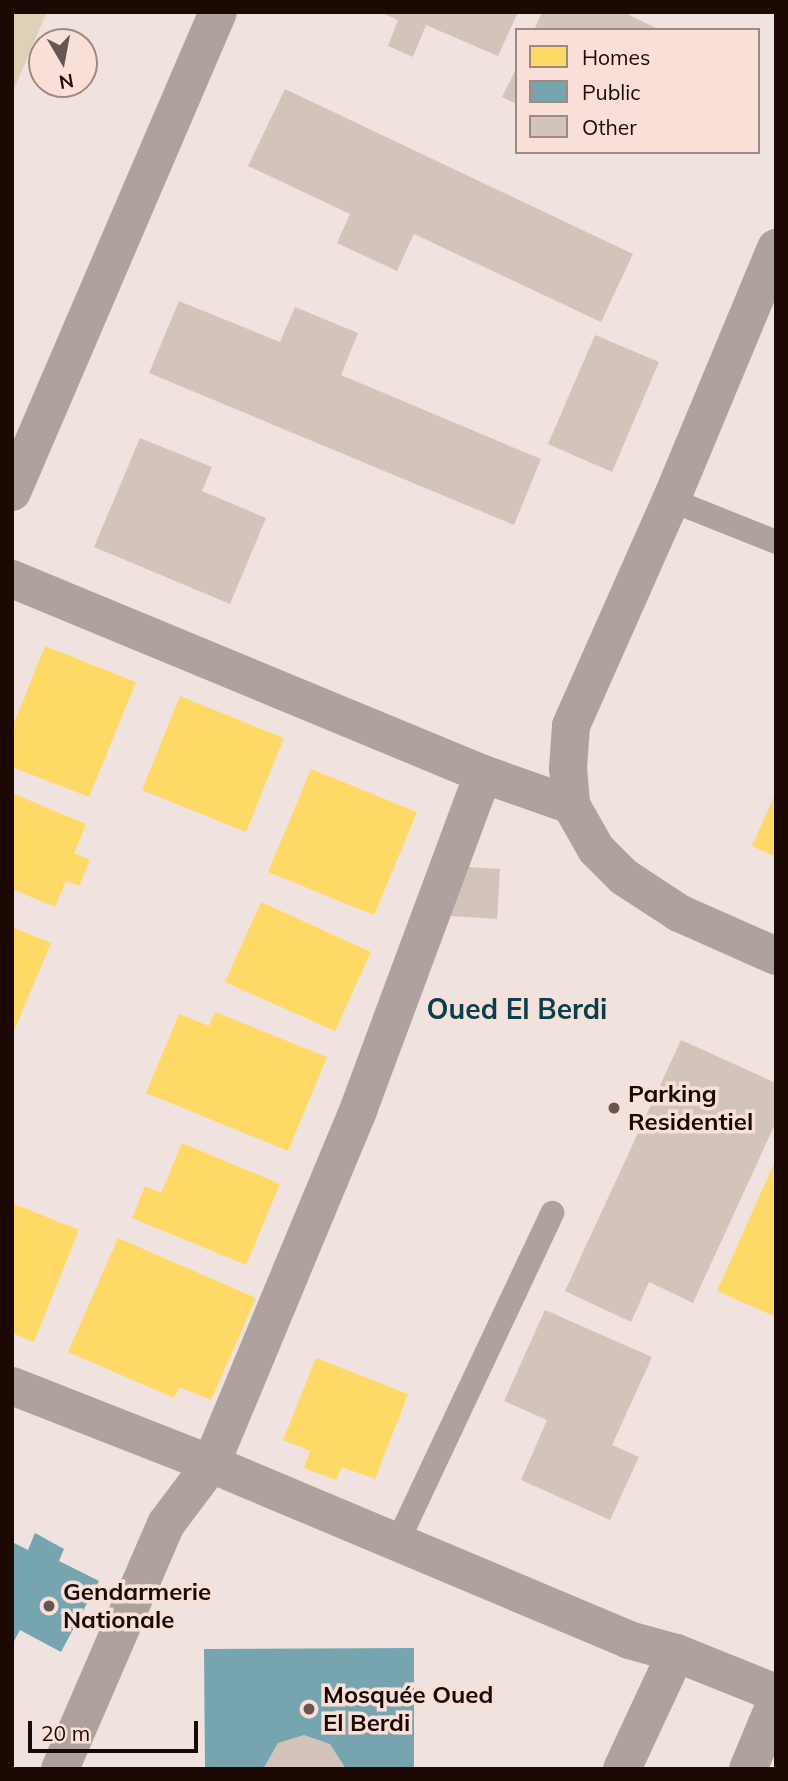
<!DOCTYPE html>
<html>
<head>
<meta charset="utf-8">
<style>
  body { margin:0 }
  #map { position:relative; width:788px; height:1781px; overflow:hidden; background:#f0e3df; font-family:Mulish,sans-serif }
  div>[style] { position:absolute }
  .green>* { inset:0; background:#ddd2b7 }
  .homes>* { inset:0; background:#ffd966 }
  .public>* { inset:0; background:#76a5af }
  .building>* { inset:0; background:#d3c4bb }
  .lane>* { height:24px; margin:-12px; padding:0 12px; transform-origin:12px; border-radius:12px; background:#aea29e }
  .street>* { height:38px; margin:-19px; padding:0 19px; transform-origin:19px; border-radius:19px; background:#aea29e }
  .secondary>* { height:38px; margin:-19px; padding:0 19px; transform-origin:19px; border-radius:19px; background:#aea29e }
  .dots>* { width:19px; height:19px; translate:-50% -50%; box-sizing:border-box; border:4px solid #f8dfd7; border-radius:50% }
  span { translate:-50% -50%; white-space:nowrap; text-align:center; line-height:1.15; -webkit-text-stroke:7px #f8dfd7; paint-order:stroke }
  .poi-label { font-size:24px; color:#1d0904; font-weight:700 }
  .left { translate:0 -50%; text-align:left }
  .quarter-label { font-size:28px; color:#04414e; font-weight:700 }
  .frame { position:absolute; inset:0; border:14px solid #1d0904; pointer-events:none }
  .legend { position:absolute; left:515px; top:28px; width:245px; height:126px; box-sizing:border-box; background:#f8dfd7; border:2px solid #a08983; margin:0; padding:9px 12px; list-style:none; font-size:21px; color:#1d0904 }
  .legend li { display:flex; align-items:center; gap:14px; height:35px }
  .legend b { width:35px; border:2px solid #a08983 }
  .north { position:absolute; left:28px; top:28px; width:70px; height:70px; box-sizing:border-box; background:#f8dfd7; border:2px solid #a08983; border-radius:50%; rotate:170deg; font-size:19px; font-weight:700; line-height:28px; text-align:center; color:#1d0904 }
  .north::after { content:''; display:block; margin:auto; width:24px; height:32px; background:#675551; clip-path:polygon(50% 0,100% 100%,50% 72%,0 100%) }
  .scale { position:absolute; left:28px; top:1721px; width:170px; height:32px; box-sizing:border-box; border:4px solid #1d0904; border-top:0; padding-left:9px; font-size:21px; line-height:24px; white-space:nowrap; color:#1d0904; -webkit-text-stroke:5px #f8dfd7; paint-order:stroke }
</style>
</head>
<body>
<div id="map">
  <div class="green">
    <i style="clip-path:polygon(12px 12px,47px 12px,12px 94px)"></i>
  </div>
  <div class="homes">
    <i style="clip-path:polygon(45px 646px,136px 682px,89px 797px,12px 767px,12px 728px)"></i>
    <i style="clip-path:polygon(180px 696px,284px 738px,246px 832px,142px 790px)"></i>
    <i style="clip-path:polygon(311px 769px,417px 812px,374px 915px,268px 872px)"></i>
    <i style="clip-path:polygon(776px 792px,776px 857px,752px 846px)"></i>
    <i style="clip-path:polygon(12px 793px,86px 824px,74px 853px,90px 860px,79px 886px,66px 881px,55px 907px,12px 889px)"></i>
    <i style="clip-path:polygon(261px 902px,371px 952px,335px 1031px,225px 982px)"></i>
    <i style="clip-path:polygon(12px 927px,51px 943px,12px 1036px)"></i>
    <i style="clip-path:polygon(215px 1012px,327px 1057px,288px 1151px,146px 1093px,179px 1014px,209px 1026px)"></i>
    <i style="clip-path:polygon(182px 1143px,280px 1184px,246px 1265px,132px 1218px,145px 1186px,161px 1193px)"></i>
    <i style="clip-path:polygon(776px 1159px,776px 1317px,717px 1291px)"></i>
    <i style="clip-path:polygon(12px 1203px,79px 1230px,34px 1342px,12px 1333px)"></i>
    <i style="clip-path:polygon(118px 1238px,256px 1298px,211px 1400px,179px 1387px,174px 1398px,68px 1352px)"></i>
    <i style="clip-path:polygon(316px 1358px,408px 1394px,375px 1479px,342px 1467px,336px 1480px,304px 1468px,310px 1451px,283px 1440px)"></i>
  </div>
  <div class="public">
    <i style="clip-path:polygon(35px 1533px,64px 1549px,59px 1561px,99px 1581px,61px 1652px,20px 1630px,12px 1645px,12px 1542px,28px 1550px)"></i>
    <i style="clip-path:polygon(414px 1648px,414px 1769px,205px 1769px,204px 1649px)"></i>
  </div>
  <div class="building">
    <i style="clip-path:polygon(380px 12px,518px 12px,498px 56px,426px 25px,413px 57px,388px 46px,398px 20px)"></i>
    <i style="clip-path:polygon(542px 12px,623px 12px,660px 30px,534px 30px)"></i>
    <i style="clip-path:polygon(517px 67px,517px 104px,502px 97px)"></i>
    <i style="clip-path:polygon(285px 89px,633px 254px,601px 322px,414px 234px,397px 271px,337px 243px,350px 214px,248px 166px)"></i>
    <i style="clip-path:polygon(179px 301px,280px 342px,295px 307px,358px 333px,341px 375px,541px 459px,514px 525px,149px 373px)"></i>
    <i style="clip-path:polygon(595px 335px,659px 362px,612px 472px,548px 444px)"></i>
    <i style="clip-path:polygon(140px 438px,212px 467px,202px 491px,266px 518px,230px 604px,94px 547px)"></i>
    <i style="clip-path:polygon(453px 866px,500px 869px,497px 919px,450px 916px)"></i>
    <i style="clip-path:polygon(681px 1040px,776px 1083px,776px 1122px,693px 1303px,649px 1282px,631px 1322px,565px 1291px)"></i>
    <i style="clip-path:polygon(545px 1310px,652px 1357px,612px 1445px,639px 1457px,610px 1520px,521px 1480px,547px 1420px,504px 1401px)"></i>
    <i style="clip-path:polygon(304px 1735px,330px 1744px,346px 1769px,263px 1769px,278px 1743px)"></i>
  </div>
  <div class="lane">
    <i style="left:671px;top:500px;width:113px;rotate:21.8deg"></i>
    <i style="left:397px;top:1543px;width:365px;rotate:-64.8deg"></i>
  </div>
  <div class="street">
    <i style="left:776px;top:248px;width:273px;rotate:112.6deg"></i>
    <i style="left:671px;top:500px;width:247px;rotate:113.9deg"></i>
    <i style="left:571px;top:726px;width:42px;rotate:94.1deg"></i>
    <i style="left:568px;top:768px;width:37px;rotate:85deg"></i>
    <i style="left:571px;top:805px;width:51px;rotate:60.4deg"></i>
    <i style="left:596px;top:849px;width:40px;rotate:45deg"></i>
    <i style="left:624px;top:877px;width:66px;rotate:33.2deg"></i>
    <i style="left:679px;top:913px;width:106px;rotate:23.9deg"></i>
    <i style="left:12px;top:492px;width:522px;rotate:-66.77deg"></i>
    <i style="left:12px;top:579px;width:510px;rotate:22.49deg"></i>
    <i style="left:483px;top:774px;width:93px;rotate:19.4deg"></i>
    <i style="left:12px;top:1386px;width:214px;rotate:21.4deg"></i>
    <i style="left:211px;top:1464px;width:454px;rotate:22.8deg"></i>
    <i style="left:629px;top:1640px;width:49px;rotate:15.5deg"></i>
    <i style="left:676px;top:1653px;width:108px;rotate:21.8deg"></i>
    <i style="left:60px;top:1769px;width:267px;rotate:-66.6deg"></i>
    <i style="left:166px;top:1524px;width:75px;rotate:-53.1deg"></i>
    <i style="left:211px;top:1464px;width:386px;rotate:-67.4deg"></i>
    <i style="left:359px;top:1108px;width:356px;rotate:-69.6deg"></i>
    <i style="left:622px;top:1769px;width:128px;rotate:-65deg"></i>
  </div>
  <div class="secondary">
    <i style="left:748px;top:1769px;width:73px;rotate:-67.3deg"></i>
  </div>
  <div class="dots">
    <i style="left:614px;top:1108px;background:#675551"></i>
    <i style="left:49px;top:1606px;background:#675551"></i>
    <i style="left:309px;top:1709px;background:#675551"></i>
  </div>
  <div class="poi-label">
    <span class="left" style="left:628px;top:1108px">Parking<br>Residentiel</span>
    <span class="left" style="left:63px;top:1606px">Gendarmerie<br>Nationale</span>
    <span class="left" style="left:323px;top:1709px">Mosquée Oued<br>El Berdi</span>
  </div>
  <div class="quarter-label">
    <span style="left:517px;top:1009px">Oued El Berdi</span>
  </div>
  <div class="frame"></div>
  <ul class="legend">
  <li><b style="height:19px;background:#ffd966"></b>Homes</li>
  <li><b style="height:19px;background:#76a5af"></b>Public</li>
  <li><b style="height:19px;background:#d3c4bb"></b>Other</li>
  </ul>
  <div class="north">N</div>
  <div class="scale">20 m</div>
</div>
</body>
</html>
